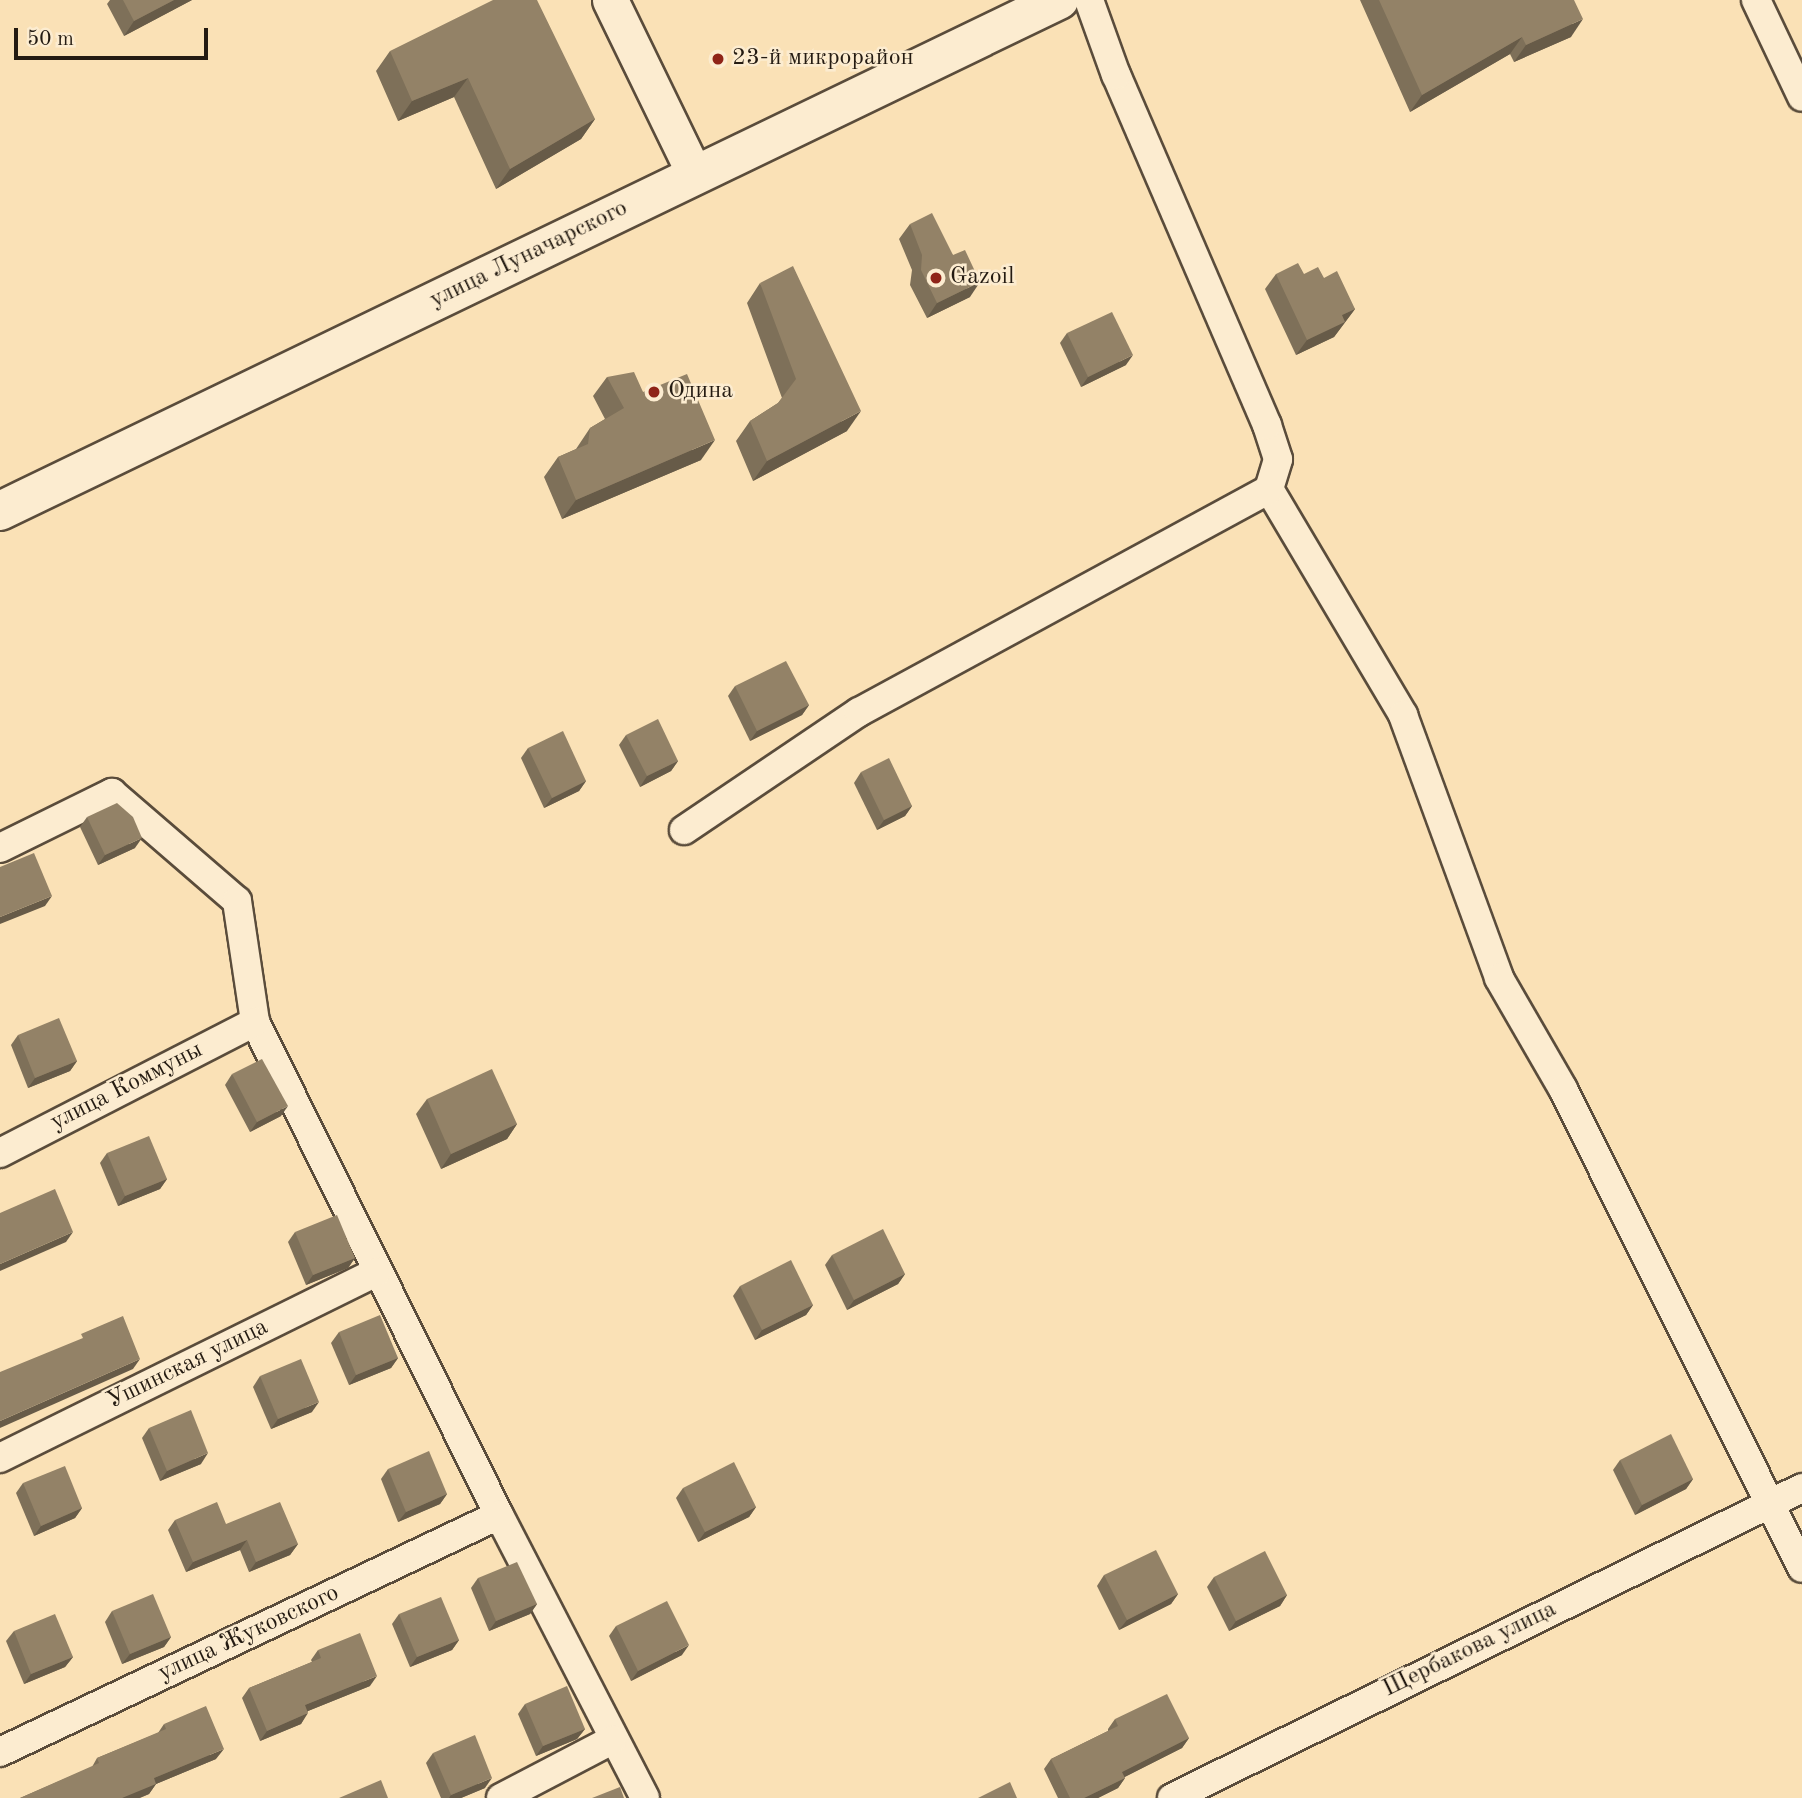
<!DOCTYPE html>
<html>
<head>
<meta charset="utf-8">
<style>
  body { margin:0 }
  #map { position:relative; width:1802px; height:1798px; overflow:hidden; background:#fae1b6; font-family:"Old Standard TT",serif }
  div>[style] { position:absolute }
  .roads { filter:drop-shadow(2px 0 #5a4c3b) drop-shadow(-2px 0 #5a4c3b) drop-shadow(0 2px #5a4c3b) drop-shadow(0 -2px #5a4c3b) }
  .minor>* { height:28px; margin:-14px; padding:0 14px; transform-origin:14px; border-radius:14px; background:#fcecd0 }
  .tertiary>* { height:35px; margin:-17.5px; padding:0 17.5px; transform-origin:17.5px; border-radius:17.5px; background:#fcecd0 }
  .secondary>* { height:38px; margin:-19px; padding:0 19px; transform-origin:19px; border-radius:19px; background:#fcecd0 }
  .wall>* { inset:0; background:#7e7059 }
  .shaded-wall>* { inset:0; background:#675b48 }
  .building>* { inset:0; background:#938267 }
  .dots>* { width:19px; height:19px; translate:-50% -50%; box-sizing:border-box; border:4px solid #fcecd0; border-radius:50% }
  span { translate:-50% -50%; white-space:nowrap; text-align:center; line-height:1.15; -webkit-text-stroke:5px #fcecd0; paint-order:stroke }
  .poi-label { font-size:24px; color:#241b12 }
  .left { translate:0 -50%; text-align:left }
  .street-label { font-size:24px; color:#241b12 }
  .scale { position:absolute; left:14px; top:28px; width:194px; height:32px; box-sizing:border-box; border:4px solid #241b12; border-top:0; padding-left:9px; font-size:21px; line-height:24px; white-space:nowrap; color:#241b12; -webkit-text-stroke:5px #fcecd0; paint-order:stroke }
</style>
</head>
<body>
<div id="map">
  <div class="roads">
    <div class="minor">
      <i style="left:1756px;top:0;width:107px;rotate:64.6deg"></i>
      <i style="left:1269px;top:489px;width:263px;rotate:59.3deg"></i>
      <i style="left:1403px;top:715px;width:280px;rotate:69.9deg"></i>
      <i style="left:1499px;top:978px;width:128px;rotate:60deg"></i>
      <i style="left:1563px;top:1089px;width:535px;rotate:63.48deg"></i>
      <i style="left:684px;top:830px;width:211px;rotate:-34deg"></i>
      <i style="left:859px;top:712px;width:467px;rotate:-28.5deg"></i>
      <i style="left:1269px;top:489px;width:31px;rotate:-73deg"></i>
      <i style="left:1278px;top:459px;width:36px;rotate:-108deg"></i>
      <i style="left:1267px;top:425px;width:381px;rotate:-113.3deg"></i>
      <i style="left:1116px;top:75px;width:80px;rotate:-109.8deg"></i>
      <i style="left:0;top:848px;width:125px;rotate:-26.2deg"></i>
      <i style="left:112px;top:793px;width:165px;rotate:40.8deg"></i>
      <i style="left:237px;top:901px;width:122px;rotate:81.5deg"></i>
      <i style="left:255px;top:1022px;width:550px;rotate:63.67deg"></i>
      <i style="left:499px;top:1515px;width:318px;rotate:62.7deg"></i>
      <i style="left:0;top:1153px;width:287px;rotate:-27.2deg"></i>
      <i style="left:0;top:1458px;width:420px;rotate:-26.3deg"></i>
      <i style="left:0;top:1752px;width:552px;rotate:-25.41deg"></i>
      <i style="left:501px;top:1798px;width:125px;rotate:-27.6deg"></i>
      <i style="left:1172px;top:1798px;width:702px;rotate:-26.2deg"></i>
    </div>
    <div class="tertiary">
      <i style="left:610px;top:0;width:195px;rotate:64.1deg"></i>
    </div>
    <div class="secondary">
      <i style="left:0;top:511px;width:1176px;rotate:-25.76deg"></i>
    </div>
  </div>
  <div class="wall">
    <i style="clip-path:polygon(110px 0,192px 0,124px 36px,107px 4px)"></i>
    <i style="clip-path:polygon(1360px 0,1574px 0,1571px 37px,1514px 62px,1510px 54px,1410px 112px)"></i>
    <i style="clip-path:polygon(390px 51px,595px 119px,581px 139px,496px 189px,454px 97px,398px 121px,376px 71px)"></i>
    <i style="clip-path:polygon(910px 224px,953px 255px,970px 297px,927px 318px,910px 285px,912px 270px,899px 239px)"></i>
    <i style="clip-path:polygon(1276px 274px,1304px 274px,1324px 278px,1355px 309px,1334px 337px,1296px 355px,1265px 289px)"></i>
    <i style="clip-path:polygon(760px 283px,847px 431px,753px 481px,736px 441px,750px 421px,778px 403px,782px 398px,747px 303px)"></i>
    <i style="clip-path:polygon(1067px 333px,1126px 365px,1081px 387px,1060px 343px)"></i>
    <i style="clip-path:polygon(607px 377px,643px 392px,701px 460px,562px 519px,544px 477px,558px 457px,576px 449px,590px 428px,605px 419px,593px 396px)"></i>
    <i style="clip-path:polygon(735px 686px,809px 705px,802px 715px,750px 741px,728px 696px)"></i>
    <i style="clip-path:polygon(626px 735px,678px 761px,671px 771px,640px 787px,619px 745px)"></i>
    <i style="clip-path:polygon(528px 748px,586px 781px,579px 791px,544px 808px,521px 758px)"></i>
    <i style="clip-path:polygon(861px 772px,912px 806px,905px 816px,877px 830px,854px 783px)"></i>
    <i style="clip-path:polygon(87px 817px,135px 848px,98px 865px,80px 827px)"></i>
    <i style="clip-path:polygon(18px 1035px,77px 1061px,70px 1071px,28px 1088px,11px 1045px)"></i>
    <i style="clip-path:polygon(232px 1074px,281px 1116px,250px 1132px,225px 1085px)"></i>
    <i style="clip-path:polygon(427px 1099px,517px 1124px,507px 1139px,441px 1169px,416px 1114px)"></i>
    <i style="clip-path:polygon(107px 1153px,167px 1179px,160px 1189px,118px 1206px,100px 1163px)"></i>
    <i style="clip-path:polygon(295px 1232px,355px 1258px,348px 1268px,306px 1285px,288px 1242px)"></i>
    <i style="clip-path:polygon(832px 1255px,905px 1274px,898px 1284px,847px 1310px,825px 1265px)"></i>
    <i style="clip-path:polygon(740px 1286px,813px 1305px,806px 1315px,755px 1340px,733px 1296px)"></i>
    <i style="clip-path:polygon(339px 1332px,398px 1358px,391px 1368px,349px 1385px,331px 1343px)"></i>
    <i style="clip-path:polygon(260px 1376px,312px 1412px,271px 1429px,253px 1387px)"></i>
    <i style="clip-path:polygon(149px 1428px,201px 1464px,160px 1481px,142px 1438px)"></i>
    <i style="clip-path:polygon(1620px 1460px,1693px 1479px,1686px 1489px,1635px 1515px,1613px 1470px)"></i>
    <i style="clip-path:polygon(388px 1469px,447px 1494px,440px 1504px,398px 1522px,381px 1479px)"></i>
    <i style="clip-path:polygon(23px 1483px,82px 1508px,75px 1518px,34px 1536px,16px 1493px)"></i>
    <i style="clip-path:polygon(683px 1488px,756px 1507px,749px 1517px,698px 1542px,676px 1498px)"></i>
    <i style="clip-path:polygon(175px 1520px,298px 1544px,290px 1555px,249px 1572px,240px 1550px,186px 1572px,168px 1530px)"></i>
    <i style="clip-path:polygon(1104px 1575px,1178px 1594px,1171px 1604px,1119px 1630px,1097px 1586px)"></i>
    <i style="clip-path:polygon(1214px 1577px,1287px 1595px,1280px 1606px,1229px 1631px,1207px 1587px)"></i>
    <i style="clip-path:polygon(478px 1578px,537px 1604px,530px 1614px,489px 1631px,471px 1588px)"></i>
    <i style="clip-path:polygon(112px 1611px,171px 1637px,164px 1647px,122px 1664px,105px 1622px)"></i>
    <i style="clip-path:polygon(399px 1614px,459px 1640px,452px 1650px,410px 1667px,392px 1624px)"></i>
    <i style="clip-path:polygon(616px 1626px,682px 1655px,631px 1681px,609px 1636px)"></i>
    <i style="clip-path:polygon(14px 1631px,73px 1657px,65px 1667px,24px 1684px,6px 1641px)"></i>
    <i style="clip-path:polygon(318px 1650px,370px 1686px,308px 1711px,301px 1724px,260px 1741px,242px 1698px,249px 1688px,312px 1662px,311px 1660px)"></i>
    <i style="clip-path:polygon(525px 1704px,585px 1729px,577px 1739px,536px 1756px,518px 1714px)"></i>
    <i style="clip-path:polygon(1115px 1719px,1189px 1738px,1182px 1748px,1124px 1777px,1125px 1778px,1118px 1788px,1098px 1798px,1058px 1798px,1044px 1769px,1051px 1759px,1108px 1731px,1108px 1729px)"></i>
    <i style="clip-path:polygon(164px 1724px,216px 1759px,156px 1784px,149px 1794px,140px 1798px,20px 1798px,92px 1767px,97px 1758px,158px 1733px)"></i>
    <i style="clip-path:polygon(433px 1753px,485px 1788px,461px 1798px,441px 1798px,426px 1763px)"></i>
  </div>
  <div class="shaded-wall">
    <i style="clip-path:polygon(174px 0,192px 0,124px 36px,134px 21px)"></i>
    <i style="clip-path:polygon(1583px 19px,1571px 37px,1514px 62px,1526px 45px)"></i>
    <i style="clip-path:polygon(1522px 37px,1510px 54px,1410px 112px,1422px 95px)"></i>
    <i style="clip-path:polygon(468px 78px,454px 97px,398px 121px,412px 101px)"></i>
    <i style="clip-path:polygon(595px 119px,581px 139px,496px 189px,510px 169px)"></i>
    <i style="clip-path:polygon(980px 282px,970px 297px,927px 318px,937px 303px)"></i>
    <i style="clip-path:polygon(1355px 309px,1334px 337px,1296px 355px,1307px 340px,1342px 315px)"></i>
    <i style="clip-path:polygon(1133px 355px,1126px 365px,1081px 387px,1088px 377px)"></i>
    <i style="clip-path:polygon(861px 411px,847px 431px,753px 481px,767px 461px)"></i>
    <i style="clip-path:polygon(715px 440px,701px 460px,562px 519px,576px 500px)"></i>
    <i style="clip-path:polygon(809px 705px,802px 715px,750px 741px,757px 731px)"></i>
    <i style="clip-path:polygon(678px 761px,671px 771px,640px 787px,647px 776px)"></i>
    <i style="clip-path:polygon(586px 781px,579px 791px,544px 808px,552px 798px)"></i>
    <i style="clip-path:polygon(912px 806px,905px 816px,877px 830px,884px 820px)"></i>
    <i style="clip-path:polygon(142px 838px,135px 848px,98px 865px,105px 855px)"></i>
    <i style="clip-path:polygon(52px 896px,45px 906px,0 924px,0 917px)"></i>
    <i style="clip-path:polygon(77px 1061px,70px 1071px,28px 1088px,35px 1078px)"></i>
    <i style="clip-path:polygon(288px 1106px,281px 1116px,250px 1132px,257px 1122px)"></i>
    <i style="clip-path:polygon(517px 1124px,507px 1139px,441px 1169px,451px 1154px)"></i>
    <i style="clip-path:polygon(167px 1179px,160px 1189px,118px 1206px,125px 1196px)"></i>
    <i style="clip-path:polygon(73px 1232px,66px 1242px,0 1271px,0 1264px)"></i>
    <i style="clip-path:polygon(355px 1258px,348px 1268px,306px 1285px,313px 1275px)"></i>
    <i style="clip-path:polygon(905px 1274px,898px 1284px,847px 1310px,854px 1300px)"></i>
    <i style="clip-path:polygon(813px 1305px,806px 1315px,755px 1340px,762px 1330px)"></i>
    <i style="clip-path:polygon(398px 1358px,391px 1368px,349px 1385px,356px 1375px)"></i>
    <i style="clip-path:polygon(140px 1359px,133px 1369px,0 1428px,0 1421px)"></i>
    <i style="clip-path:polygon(319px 1402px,312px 1412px,271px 1429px,278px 1419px)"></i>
    <i style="clip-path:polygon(208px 1453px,201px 1464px,160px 1481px,167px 1471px)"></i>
    <i style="clip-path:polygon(1693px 1479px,1686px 1489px,1635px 1515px,1642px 1505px)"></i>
    <i style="clip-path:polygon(447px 1494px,440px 1504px,398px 1522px,406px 1512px)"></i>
    <i style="clip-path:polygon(756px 1507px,749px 1517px,698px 1542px,705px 1532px)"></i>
    <i style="clip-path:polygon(82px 1508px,75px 1518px,34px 1536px,41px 1526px)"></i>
    <i style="clip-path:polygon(247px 1540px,240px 1550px,186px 1572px,193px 1562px)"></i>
    <i style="clip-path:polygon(298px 1544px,290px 1555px,249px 1572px,256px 1562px)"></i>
    <i style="clip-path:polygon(1178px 1594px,1171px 1604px,1119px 1630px,1127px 1620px)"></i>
    <i style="clip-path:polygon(1287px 1595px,1280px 1606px,1229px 1631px,1236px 1621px)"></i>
    <i style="clip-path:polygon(537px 1604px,530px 1614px,489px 1631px,496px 1621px)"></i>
    <i style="clip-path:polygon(171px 1637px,164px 1647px,122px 1664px,130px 1654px)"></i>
    <i style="clip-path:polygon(459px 1640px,452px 1650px,410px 1667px,417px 1657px)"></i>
    <i style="clip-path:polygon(689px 1645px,682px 1655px,631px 1681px,638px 1671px)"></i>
    <i style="clip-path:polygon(73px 1657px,65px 1667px,24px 1684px,31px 1674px)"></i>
    <i style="clip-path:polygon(377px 1676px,370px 1686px,298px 1715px,305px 1705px)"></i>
    <i style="clip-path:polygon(308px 1713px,301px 1724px,260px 1741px,267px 1731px)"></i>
    <i style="clip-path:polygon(585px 1729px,577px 1739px,536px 1756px,543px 1746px)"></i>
    <i style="clip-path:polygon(1189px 1738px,1182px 1748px,1115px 1782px,1122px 1772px)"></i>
    <i style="clip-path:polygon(224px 1749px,216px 1759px,156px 1784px,149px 1794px,139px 1798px,122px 1798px,154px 1778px)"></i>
    <i style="clip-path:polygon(492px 1778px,485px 1788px,461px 1798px,449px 1798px,451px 1795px)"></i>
    <i style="clip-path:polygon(1125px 1778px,1118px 1788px,1098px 1798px,1084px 1798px)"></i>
  </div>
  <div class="building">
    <i style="clip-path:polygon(123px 0,174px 0,134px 21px)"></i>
    <i style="clip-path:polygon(493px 0,537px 0,595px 119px,510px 169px,468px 78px,412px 101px,390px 51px)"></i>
    <i style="clip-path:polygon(1379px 0,1574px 0,1583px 19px,1526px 45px,1522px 37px,1422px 95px)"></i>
    <i style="clip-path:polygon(932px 213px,953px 255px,965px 250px,980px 282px,937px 303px,921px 270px,922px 255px,910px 224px)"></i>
    <i style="clip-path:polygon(1298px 263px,1304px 274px,1318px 267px,1324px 278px,1337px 271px,1355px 309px,1342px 315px,1345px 322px,1307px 340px,1276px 274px)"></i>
    <i style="clip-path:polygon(793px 266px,861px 411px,767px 461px,750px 421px,778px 403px,796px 379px,760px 283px)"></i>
    <i style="clip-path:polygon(1112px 312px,1133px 355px,1088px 377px,1067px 333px)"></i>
    <i style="clip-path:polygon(634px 372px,643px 392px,687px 374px,715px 440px,576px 500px,558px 457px,588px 444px,590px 428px,624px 408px,607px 377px)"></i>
    <i style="clip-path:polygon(786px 661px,809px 705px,757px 731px,735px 686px)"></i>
    <i style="clip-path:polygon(658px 719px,678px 761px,647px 776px,626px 735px)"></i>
    <i style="clip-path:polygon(563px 731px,586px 781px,552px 798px,528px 748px)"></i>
    <i style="clip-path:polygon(889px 758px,912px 806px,884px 820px,861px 772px)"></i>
    <i style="clip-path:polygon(117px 803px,133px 817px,142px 838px,105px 855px,87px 817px)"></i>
    <i style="clip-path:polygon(34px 853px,52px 896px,0 917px,0 867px)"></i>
    <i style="clip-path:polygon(59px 1018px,77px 1061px,35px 1078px,18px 1035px)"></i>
    <i style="clip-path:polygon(262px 1059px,288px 1106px,257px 1122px,232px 1074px)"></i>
    <i style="clip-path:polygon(492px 1069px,517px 1124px,451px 1154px,427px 1099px)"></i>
    <i style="clip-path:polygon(149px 1136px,167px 1179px,125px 1196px,107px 1153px)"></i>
    <i style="clip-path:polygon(55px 1189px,73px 1232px,0 1264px,0 1213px)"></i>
    <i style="clip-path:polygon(337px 1215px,355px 1258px,313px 1275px,295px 1232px)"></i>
    <i style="clip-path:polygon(883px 1229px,905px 1274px,854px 1300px,832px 1255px)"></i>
    <i style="clip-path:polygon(791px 1260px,813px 1305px,762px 1330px,740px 1286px)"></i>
    <i style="clip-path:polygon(380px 1315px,398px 1358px,356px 1375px,339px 1332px)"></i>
    <i style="clip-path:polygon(123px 1316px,140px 1359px,0 1421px,0 1372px,83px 1338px,81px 1334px)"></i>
    <i style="clip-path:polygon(301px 1359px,319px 1402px,278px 1419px,260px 1376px)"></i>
    <i style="clip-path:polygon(191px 1410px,208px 1453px,167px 1471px,149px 1428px)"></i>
    <i style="clip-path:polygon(1671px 1434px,1693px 1479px,1642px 1505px,1620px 1460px)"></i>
    <i style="clip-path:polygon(429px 1451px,447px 1494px,406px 1512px,388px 1469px)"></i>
    <i style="clip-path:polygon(734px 1462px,756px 1507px,705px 1532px,683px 1488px)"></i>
    <i style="clip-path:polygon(65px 1466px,82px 1508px,41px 1526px,23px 1483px)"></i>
    <i style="clip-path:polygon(217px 1502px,226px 1524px,280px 1502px,298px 1544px,256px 1562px,247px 1540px,193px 1562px,175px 1520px)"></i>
    <i style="clip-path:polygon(1156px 1550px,1178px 1594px,1127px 1620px,1104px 1575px)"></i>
    <i style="clip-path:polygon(1265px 1551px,1287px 1595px,1236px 1621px,1214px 1577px)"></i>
    <i style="clip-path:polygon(517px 1562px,537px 1604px,496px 1621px,478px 1578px)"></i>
    <i style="clip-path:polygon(153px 1594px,171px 1637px,130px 1654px,112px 1611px)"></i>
    <i style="clip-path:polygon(441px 1597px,459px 1640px,417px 1657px,399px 1614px)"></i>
    <i style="clip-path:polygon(667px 1601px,689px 1645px,638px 1671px,616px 1626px)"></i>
    <i style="clip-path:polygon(55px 1614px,73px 1657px,31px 1674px,14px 1631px)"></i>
    <i style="clip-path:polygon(360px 1633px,377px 1676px,305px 1705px,308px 1713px,267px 1731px,249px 1688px,321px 1658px,318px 1650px)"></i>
    <i style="clip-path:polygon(567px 1686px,585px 1729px,543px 1746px,525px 1704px)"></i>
    <i style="clip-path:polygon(1167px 1694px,1189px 1738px,1122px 1772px,1125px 1778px,1084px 1798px,1070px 1798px,1051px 1759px,1118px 1726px,1115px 1719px)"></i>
    <i style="clip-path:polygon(206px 1706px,224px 1749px,154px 1778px,156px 1784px,122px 1798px,20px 1798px,99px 1763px,97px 1758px,166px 1729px,164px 1724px)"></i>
    <i style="clip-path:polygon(475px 1735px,492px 1778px,451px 1795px,433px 1753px)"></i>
    <i style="clip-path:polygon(381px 1780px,388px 1798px,339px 1798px)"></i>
    <i style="clip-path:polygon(1010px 1782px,1017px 1798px,978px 1798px)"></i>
    <i style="clip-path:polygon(620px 1787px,624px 1798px,592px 1798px)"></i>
  </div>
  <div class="dots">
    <i style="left:718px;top:59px;background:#8f2418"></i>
    <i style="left:936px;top:278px;background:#8f2418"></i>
    <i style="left:654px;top:392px;background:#8f2418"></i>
  </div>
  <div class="poi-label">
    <span class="left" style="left:732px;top:59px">23-й микрорайон</span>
    <span class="left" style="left:950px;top:278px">Gazoil</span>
    <span class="left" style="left:668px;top:392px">Одина</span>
  </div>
  <div class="street-label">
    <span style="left:529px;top:255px;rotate:-26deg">улица Луначарского</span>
    <span style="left:127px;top:1087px;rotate:-27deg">улица Коммуны</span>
    <span style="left:188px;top:1365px;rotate:-26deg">Ушинская улица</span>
    <span style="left:249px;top:1634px;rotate:-25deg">улица Жуковского</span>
    <span style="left:1470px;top:1650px;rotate:-26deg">Щербакова улица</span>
  </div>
  <div class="scale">50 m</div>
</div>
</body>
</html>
